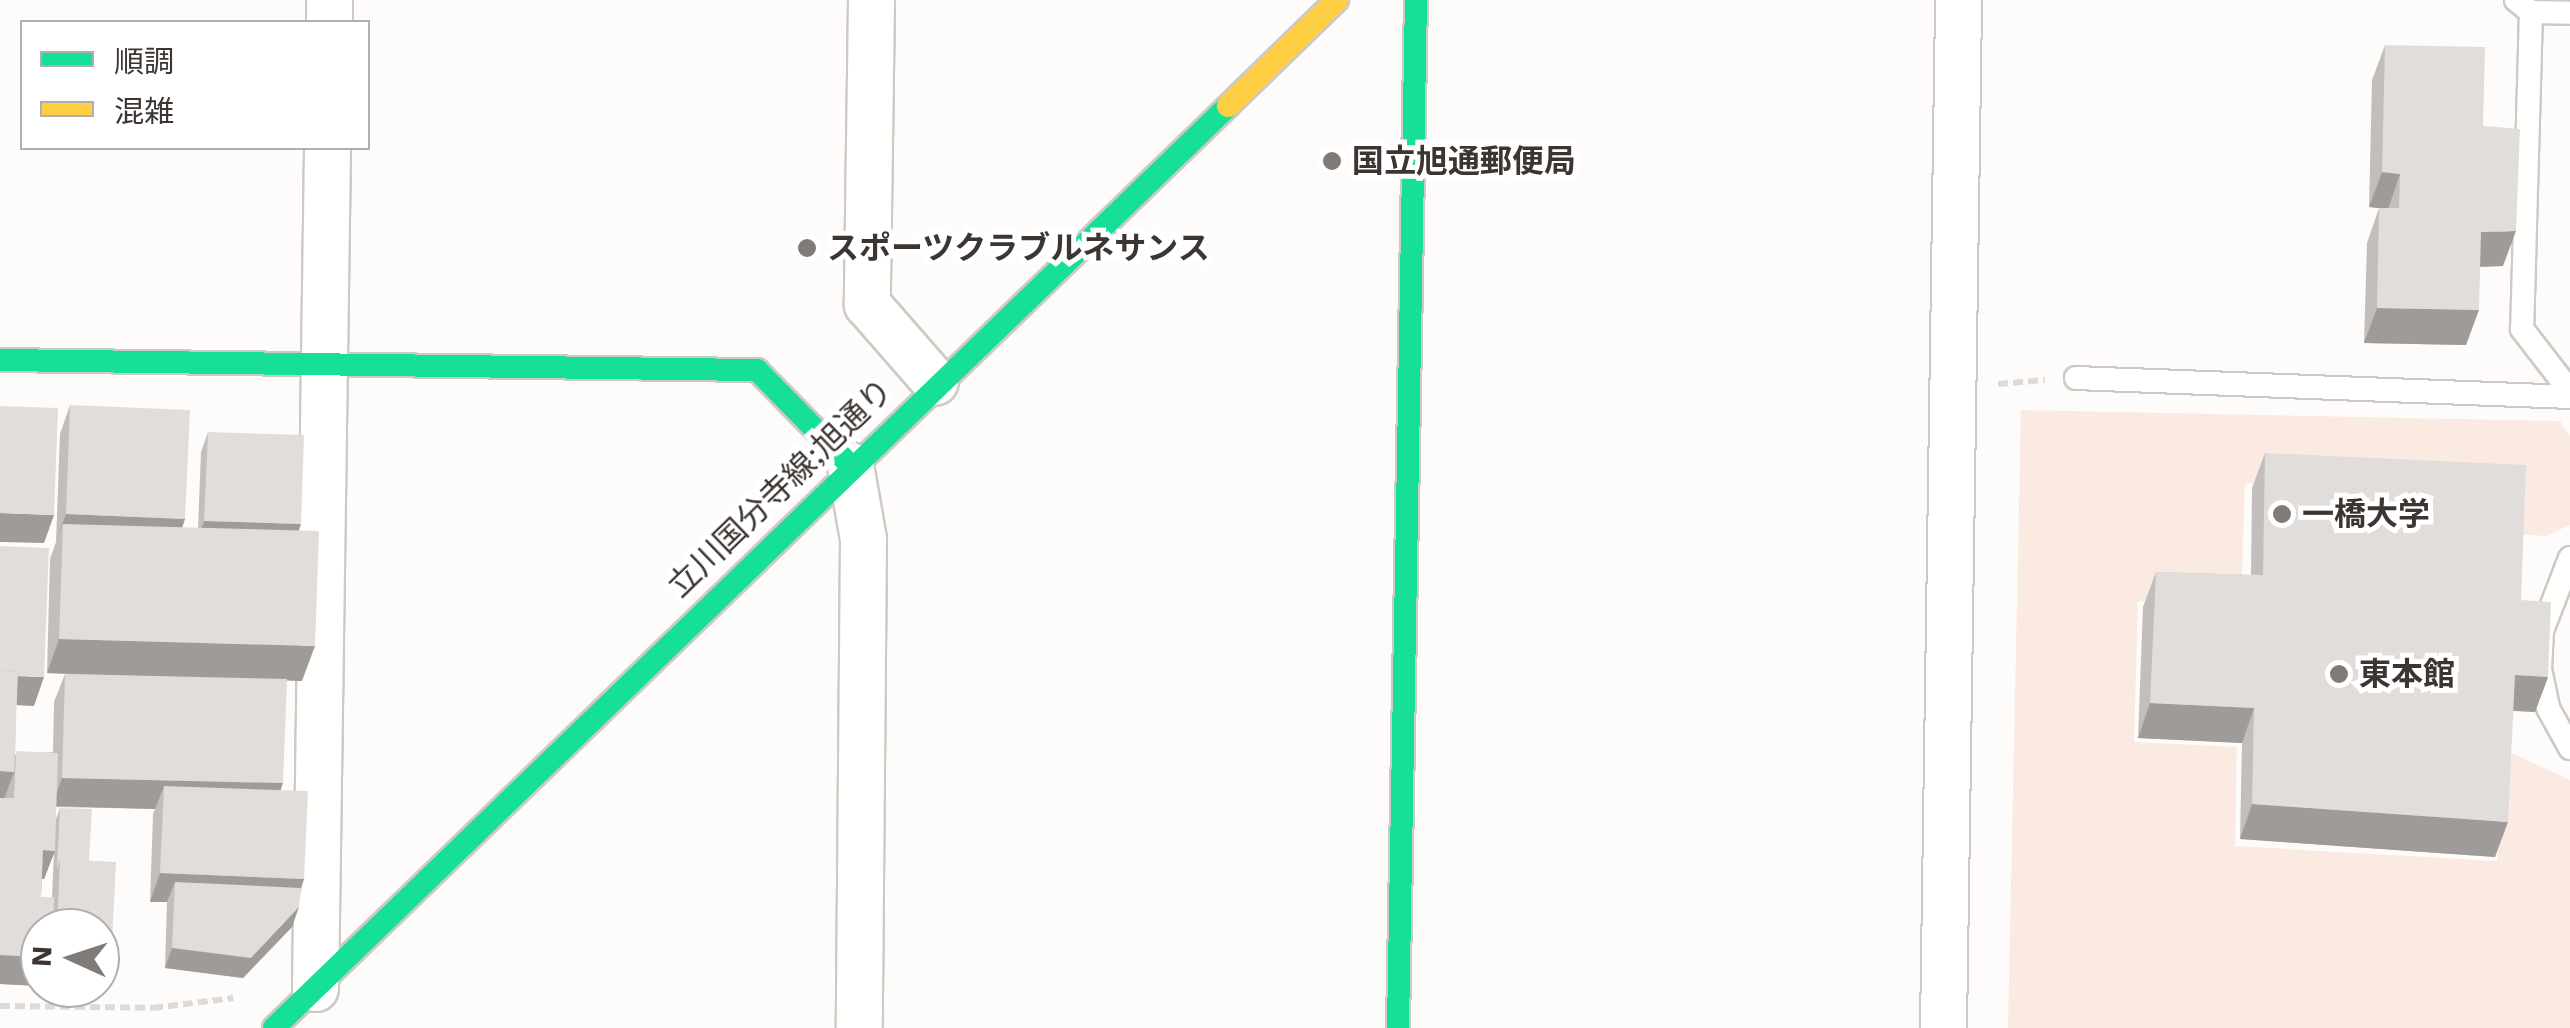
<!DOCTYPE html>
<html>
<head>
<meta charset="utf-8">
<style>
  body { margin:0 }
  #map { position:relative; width:2570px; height:1028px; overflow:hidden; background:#fefcfa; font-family:"Work Sans","Noto Sans JP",sans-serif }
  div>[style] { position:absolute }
  .green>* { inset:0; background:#faeae1 }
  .path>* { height:6px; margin-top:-3px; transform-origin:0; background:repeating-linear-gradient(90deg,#dddad8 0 10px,transparent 0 15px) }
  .roads { filter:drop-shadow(2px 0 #cec9c7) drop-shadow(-2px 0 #cec9c7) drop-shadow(0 2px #cec9c7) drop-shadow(0 -2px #cec9c7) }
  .lane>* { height:22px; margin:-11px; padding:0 11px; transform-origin:11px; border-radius:11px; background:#fffffe }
  .street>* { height:45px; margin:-22.5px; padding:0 22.5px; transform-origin:22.5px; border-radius:22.5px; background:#fffffe }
  .fast>* { height:22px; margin:-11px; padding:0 11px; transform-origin:11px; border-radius:11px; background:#16e098 }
  .slow>* { height:22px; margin:-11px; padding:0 11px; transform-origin:11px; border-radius:11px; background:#ffcf43 }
  .wall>* { inset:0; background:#c2bebb }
  .shaded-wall>* { inset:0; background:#9e9b99 }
  .building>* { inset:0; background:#e1ddda }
  .dots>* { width:28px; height:28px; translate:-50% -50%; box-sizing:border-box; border:5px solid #fff; border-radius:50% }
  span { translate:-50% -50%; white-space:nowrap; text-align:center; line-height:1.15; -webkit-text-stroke:10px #fff; paint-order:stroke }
  .poi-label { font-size:32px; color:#3c3531; font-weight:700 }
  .left { translate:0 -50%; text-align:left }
  .street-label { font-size:32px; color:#3c3531 }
  .legend { position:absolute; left:20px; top:20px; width:350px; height:130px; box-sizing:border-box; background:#fff; border:2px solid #b1aead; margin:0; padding:12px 18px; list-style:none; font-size:30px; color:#3c3531 }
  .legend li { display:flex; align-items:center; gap:20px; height:50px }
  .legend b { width:50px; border:2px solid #b1aead }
  .north { position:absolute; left:20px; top:908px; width:100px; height:100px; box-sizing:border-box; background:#fff; border:2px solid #b1aead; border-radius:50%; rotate:273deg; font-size:28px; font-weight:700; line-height:40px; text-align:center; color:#3c3531 }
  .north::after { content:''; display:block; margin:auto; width:35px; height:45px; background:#807b77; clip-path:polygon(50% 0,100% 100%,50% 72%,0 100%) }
</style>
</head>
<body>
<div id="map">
  <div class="green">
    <i style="clip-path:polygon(2021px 410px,2560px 421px,2570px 436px,2570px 525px,2546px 536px,2518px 534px,2519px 495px,2245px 483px,2241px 604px,2138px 601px,2134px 742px,2237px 747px,2235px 846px,2497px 861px,2507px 751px,2570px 780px,2570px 1028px,2008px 1028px)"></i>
  </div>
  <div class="path">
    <i style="left:1998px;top:384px;width:47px;rotate:-4.9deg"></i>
    <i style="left:0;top:1006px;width:153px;rotate:0.7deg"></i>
    <i style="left:153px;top:1008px;width:81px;rotate:-7.1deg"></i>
  </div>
  <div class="roads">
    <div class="lane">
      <i style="left:2516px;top:0;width:19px;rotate:39deg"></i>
      <i style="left:2531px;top:12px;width:39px;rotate:1deg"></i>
      <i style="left:2531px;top:12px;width:317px;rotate:91.6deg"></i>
      <i style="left:2522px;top:329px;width:78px;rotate:52.3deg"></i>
      <i style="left:2076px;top:378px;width:494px;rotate:2.2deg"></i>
      <i style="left:2570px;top:558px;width:78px;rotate:111deg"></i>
      <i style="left:2542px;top:631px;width:38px;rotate:93deg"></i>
      <i style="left:2540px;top:669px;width:40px;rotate:78deg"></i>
      <i style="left:2548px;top:708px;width:46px;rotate:61.2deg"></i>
    </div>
    <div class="street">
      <i style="left:871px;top:0;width:304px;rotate:90.8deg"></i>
      <i style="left:867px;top:304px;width:103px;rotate:48.9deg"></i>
      <i style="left:329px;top:22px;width:22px;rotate:-90deg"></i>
      <i style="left:850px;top:465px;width:75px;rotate:80deg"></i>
      <i style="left:863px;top:539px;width:489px;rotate:90.5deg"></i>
      <i style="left:315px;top:988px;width:840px;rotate:-89.18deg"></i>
      <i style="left:1943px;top:1028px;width:1028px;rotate:-89.16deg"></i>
    </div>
    <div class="fast">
      <i style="left:0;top:360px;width:757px;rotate:0.76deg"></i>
      <i style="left:757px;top:370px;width:133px;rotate:45.6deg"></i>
      <i style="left:274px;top:1028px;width:1327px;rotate:-44.02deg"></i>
      <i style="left:1398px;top:1028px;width:1028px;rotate:-89deg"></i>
    </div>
    <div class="slow">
      <i style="left:1228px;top:106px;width:152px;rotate:-44.2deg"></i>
    </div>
  </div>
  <div class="wall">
    <i style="clip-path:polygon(2385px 45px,2483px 126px,2503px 266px,2480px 267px,2466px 345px,2364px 343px,2367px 243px,2379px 208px,2369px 207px,2372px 80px)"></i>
    <i style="clip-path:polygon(evenodd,70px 405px,185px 519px,182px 528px,198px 528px,201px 452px,208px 432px,301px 524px,298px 531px,302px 681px,286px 680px,281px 790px,304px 879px,292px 927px,243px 978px,165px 968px,167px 902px,150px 902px,153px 814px,155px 809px,56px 807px,56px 819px,60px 808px,89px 861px,111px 961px,104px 981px,100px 981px,100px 928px,40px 928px,40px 986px,0 984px,0 546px,34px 706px,16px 705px,15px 755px,53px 752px,54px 702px,65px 674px,47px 673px,50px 559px,56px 542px,60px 434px,70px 405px,54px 852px,52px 897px,41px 897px,42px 879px,44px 879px,54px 852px)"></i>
    <i style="clip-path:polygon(2265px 453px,2521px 600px,2548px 677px,2535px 712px,2513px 711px,2495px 857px,2240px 839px,2242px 743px,2138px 738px,2143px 607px,2156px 572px,2251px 575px,2252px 488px)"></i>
  </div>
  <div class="shaded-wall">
    <i style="clip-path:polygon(2382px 172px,2400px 174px,2388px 209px,2369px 207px)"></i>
    <i style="clip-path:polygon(2516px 231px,2503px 266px,2468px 267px,2481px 232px)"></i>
    <i style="clip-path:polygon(2377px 308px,2479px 310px,2466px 345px,2364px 343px)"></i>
    <i style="clip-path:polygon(0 513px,54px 515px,44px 543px,0 542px)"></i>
    <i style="clip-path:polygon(66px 514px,185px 519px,175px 547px,63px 524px,56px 542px)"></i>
    <i style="clip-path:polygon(204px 521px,301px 524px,293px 545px,197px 541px)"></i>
    <i style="clip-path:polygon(59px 639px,315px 646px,302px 681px,47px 673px)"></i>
    <i style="clip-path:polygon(2515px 675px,2548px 677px,2535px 712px,2503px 710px)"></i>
    <i style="clip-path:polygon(0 676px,44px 677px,34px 706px,0 704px)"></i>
    <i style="clip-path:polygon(2150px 703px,2254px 708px,2242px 743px,2138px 738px)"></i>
    <i style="clip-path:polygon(0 771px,14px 772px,0 810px)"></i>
    <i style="clip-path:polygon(62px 778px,283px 783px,273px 812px,164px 786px,155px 809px,52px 806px)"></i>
    <i style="clip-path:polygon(2252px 804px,2508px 822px,2495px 857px,2240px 839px)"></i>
    <i style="clip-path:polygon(43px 850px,55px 851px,44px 879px,33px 878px)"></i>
    <i style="clip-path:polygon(160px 873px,304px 879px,293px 908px,175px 882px,167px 902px,150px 902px)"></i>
    <i style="clip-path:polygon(299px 907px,292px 927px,243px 978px,165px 968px,172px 948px)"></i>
    <i style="clip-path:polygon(0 955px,40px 957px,40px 986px,0 984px)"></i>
    <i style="clip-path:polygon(100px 960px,111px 961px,104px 981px,100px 981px)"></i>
  </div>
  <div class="building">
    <i style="clip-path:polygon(2385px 45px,2485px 47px,2483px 126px,2520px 129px,2516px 231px,2481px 232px,2479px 310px,2377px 308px,2379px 208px,2399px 208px,2400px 174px,2382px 172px)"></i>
    <i style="clip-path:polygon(70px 405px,190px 410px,185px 519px,66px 514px)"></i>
    <i style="clip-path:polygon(0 406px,58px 408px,54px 515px,0 513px)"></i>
    <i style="clip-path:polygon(208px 432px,304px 435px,301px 524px,204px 521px)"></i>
    <i style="clip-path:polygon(2265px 453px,2526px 465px,2521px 600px,2551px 602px,2548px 677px,2515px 675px,2508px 822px,2252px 804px,2254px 708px,2150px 703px,2156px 572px,2263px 575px)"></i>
    <i style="clip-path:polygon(63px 524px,319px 531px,315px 646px,59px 639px)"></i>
    <i style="clip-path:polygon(0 546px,49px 548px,44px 677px,17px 676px,18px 672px,0 671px)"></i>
    <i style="clip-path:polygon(0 671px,18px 672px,14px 772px,0 771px)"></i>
    <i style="clip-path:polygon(65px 674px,287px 679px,283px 783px,62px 778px)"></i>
    <i style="clip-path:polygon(16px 751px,58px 753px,55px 851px,43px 850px,41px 897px,54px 897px,53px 928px,40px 928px,40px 957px,0 955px,0 798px,14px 798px)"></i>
    <i style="clip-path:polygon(164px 786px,308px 791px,304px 879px,160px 873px)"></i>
    <i style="clip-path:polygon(60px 808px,92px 809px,89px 861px,60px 859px,57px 869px)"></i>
    <i style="clip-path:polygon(60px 859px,116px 862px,111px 961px,100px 960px,100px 928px,57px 928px)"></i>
    <i style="clip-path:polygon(175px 882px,301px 888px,299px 907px,251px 958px,172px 948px)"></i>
  </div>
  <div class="dots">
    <i style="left:1332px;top:161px;background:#807b77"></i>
    <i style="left:807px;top:248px;background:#807b77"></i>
    <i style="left:2282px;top:514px;background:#807b77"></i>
    <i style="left:2339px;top:674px;background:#807b77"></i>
  </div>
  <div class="poi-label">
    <span class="left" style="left:1352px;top:161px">国立旭通郵便局</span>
    <span class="left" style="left:827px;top:248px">スポーツクラブルネサンス</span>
    <span class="left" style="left:2302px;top:514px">一橋大学</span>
    <span class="left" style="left:2359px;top:674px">東本館</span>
  </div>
  <div class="street-label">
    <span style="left:780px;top:488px;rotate:-44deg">立川国分寺線;旭通り</span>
  </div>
  <ul class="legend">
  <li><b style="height:12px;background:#16e098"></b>順調</li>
  <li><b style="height:12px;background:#ffcf43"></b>混雑</li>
  </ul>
  <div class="north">N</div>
</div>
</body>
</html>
